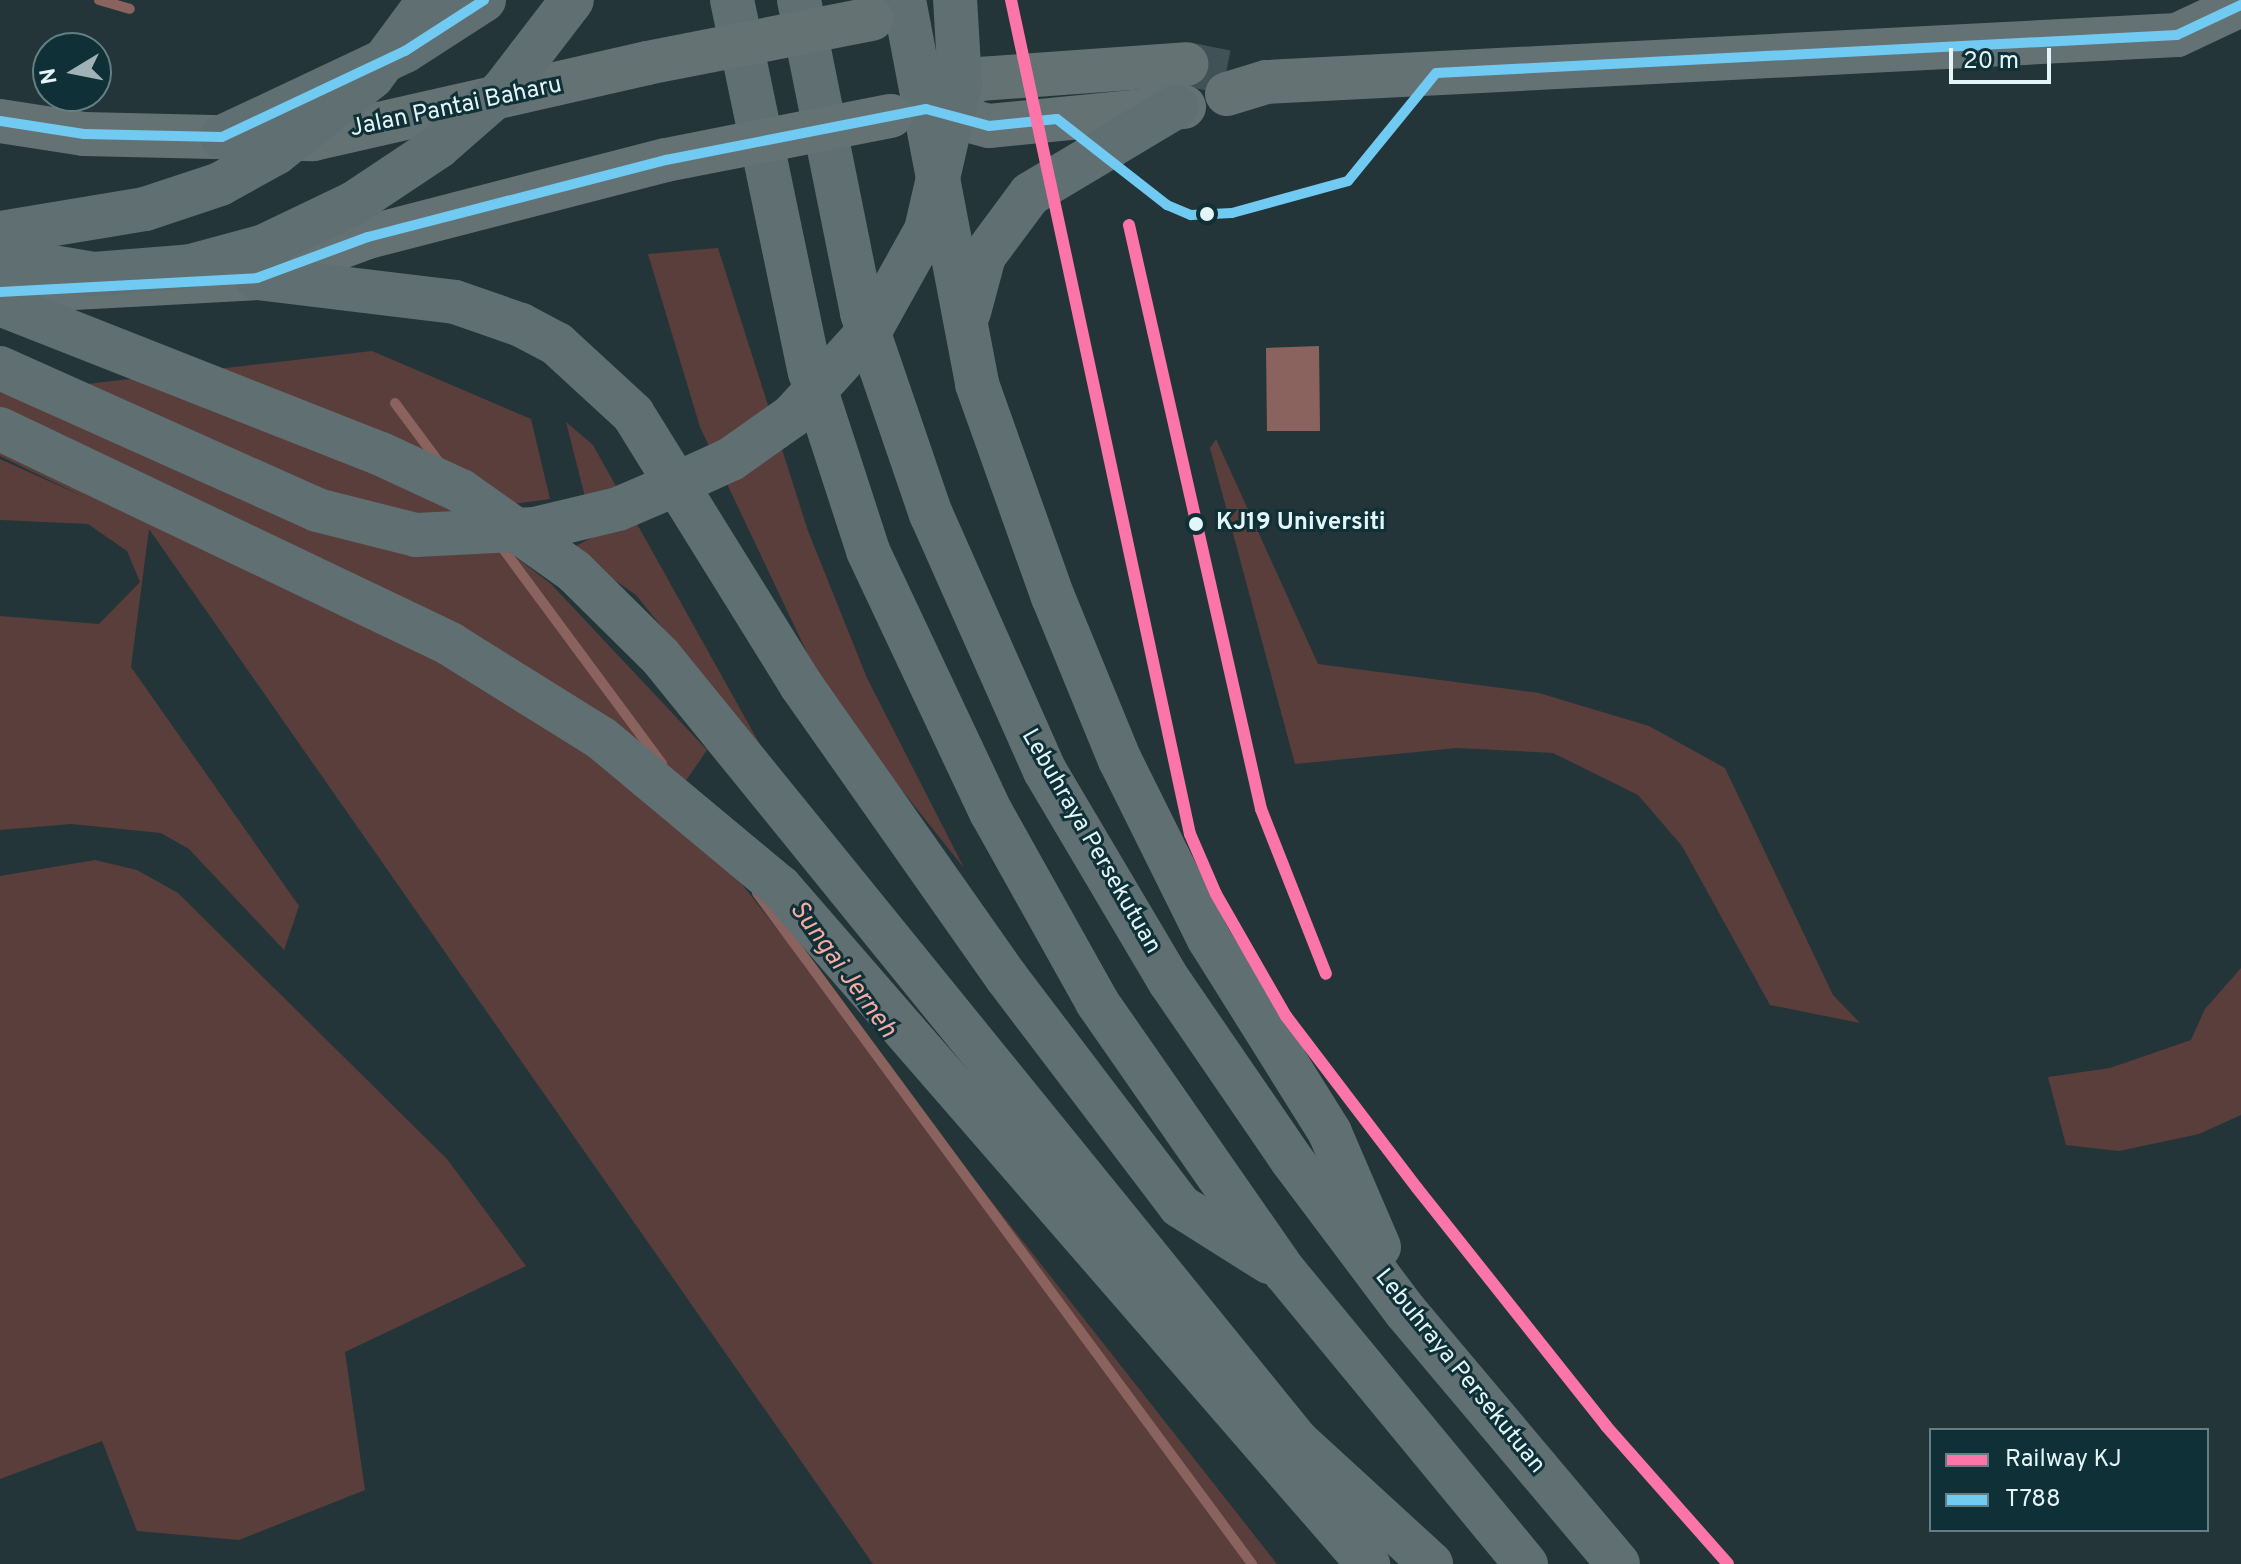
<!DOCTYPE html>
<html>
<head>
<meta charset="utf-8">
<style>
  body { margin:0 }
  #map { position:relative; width:2241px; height:1564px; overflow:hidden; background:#233538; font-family:Overpass,sans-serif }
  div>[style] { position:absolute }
  .green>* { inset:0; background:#5a3e3b }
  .water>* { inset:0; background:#8b635e }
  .stream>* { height:10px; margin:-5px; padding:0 5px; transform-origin:5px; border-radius:5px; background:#8b635e }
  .major-tunnel>* { height:44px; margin-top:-22px; transform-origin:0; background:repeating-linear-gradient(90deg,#405255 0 44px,transparent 0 66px) }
  .major>* { height:44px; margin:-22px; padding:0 22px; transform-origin:22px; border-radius:22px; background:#647274 }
  .highway>* { height:44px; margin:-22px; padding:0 22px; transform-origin:22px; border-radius:22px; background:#5f6f72 }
  .major-bridge>* { height:44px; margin:-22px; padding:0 22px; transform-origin:22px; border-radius:22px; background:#647274 }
  .highway-bridge>* { height:44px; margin:-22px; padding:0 22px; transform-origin:22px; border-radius:22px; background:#5f6f72 }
  .bus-1>* { height:10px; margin:-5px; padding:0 5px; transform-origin:5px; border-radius:5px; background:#71caf2 }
  .rail-1>* { height:12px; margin:-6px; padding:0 6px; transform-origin:6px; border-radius:6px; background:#fc75a8 }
  .dots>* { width:22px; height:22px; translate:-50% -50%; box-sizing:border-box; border:4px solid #0f3036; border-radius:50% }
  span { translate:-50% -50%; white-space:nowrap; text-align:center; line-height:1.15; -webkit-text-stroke:6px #0f3036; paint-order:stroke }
  .street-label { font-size:24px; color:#e3f5f9 }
  .stop-label { font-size:24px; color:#e3f5f9; font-weight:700 }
  .left { translate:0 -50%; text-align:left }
  .water-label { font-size:26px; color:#f6aba2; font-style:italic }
  .legend { position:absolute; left:1929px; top:1428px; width:280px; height:104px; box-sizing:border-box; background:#0f3036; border:2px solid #647f84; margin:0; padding:10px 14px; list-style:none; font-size:24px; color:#e3f5f9 }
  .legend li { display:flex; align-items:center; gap:16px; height:40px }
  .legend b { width:40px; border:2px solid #647f84 }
  .north { position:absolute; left:32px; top:32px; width:80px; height:80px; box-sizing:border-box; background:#0f3036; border:2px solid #647f84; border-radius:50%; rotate:260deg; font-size:22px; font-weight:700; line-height:32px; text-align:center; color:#e3f5f9 }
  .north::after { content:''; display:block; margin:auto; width:28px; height:36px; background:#a0b2b5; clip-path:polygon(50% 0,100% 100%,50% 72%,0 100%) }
  .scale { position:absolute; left:1949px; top:48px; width:102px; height:36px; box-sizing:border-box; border:4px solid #e3f5f9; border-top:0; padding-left:10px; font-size:24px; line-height:28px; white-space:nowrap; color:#e3f5f9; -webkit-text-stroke:6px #0f3036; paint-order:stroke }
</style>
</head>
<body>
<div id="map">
  <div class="green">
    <i style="clip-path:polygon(718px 248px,808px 531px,867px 678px,964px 868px,829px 699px,700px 427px,648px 254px)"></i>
    <i style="clip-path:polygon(372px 351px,531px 419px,550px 499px,457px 512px,551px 584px,707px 750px,674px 798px,1277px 1564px,873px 1564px,149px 529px,131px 667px,299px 906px,284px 950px,189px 849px,161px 833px,71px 824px,0 830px,0 616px,99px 624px,140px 582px,127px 551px,88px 524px,0 520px,0 459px,84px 497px,0 456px,0 378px,87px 384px)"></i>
    <i style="clip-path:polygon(566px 422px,593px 445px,768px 759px,636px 595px,570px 549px,595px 536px)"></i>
    <i style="clip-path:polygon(1216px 439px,1318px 664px,1539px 693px,1649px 726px,1725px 768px,1833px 995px,1860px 1023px,1770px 1005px,1682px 846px,1638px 795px,1553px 753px,1457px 748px,1295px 764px,1210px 448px)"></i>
    <i style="clip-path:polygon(95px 860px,137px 870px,178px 893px,447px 1159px,526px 1266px,345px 1352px,365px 1490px,239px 1540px,137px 1531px,102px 1441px,0 1479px,0 876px)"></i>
    <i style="clip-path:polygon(2241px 968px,2241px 1115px,2199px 1134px,2119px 1151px,2066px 1145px,2048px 1077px,2110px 1068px,2191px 1040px,2205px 1009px)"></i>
  </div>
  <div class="water">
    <i style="clip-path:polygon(1319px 346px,1320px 431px,1267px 431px,1266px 348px)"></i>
  </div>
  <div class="stream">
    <i style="left:99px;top:0;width:32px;rotate:16deg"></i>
    <i style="left:395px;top:403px;width:77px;rotate:53.4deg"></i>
    <i style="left:498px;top:542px;width:276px;rotate:53.5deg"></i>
    <i style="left:757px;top:893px;width:834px;rotate:53.58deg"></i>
  </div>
  <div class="major-tunnel">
    <i style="left:1186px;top:64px;width:41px;rotate:11.3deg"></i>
  </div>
  <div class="major">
    <i style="left:1227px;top:94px;width:41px;rotate:-17.1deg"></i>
    <i style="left:1266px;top:82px;width:912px;rotate:-2.95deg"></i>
    <i style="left:2177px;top:35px;width:71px;rotate:-25.1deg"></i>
    <i style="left:929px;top:108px;width:58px;rotate:-30.1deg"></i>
    <i style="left:979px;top:79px;width:208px;rotate:-4.1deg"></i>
    <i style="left:926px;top:109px;width:65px;rotate:15.1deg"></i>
    <i style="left:989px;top:126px;width:196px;rotate:-5.6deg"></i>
    <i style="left:0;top:121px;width:85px;rotate:8.8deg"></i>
    <i style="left:84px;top:134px;width:229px;rotate:1.3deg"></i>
    <i style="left:313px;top:139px;width:343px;rotate:-12.8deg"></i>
    <i style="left:0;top:292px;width:257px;rotate:-3.1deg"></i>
    <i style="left:257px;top:278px;width:118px;rotate:-20.3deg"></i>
    <i style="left:368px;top:237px;width:308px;rotate:-14.5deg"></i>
  </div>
  <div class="highway">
    <i style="left:732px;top:0;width:380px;rotate:78.2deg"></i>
    <i style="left:810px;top:372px;width:188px;rotate:72deg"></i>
    <i style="left:868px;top:551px;width:289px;rotate:64.8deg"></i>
    <i style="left:991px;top:812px;width:218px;rotate:60.8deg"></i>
    <i style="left:1097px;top:1002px;width:329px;rotate:55.2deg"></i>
    <i style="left:1285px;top:1272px;width:379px;rotate:50.5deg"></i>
    <i style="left:799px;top:0;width:319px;rotate:78.6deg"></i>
    <i style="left:862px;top:313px;width:213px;rotate:71.1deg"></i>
    <i style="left:931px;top:514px;width:281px;rotate:66.1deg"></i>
    <i style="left:1045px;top:771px;width:245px;rotate:59.4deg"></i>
    <i style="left:1170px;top:982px;width:214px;rotate:55.6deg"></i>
    <i style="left:1291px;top:1159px;width:191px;rotate:53.1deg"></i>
    <i style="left:1406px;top:1312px;width:329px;rotate:49.9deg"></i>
    <i style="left:904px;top:0;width:391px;rotate:79.2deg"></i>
    <i style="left:977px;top:384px;width:226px;rotate:70.4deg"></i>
    <i style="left:1053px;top:597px;width:176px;rotate:67.7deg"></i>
    <i style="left:1120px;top:760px;width:200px;rotate:63.6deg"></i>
    <i style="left:1209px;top:939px;width:229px;rotate:58deg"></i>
    <i style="left:1330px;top:1133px;width:124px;rotate:66.7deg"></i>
    <i style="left:222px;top:137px;width:202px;rotate:-25.2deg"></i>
    <i style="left:405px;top:51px;width:94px;rotate:-32.8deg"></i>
    <i style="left:257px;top:278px;width:199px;rotate:6.9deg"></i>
    <i style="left:455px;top:302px;width:70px;rotate:19.2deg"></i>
    <i style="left:521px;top:325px;width:41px;rotate:27.8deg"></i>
    <i style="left:557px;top:344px;width:103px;rotate:42.6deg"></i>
    <i style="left:633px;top:414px;width:319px;rotate:58.2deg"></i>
    <i style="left:801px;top:685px;width:358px;rotate:54.9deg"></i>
    <i style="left:1007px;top:978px;width:286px;rotate:52.8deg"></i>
    <i style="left:1180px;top:1206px;width:105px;rotate:32.2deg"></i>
    <i style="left:0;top:304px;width:409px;rotate:21.5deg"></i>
    <i style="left:381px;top:454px;width:88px;rotate:24.8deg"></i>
    <i style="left:461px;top:491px;width:138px;rotate:35.3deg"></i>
    <i style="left:574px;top:571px;width:121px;rotate:44.7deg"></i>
    <i style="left:660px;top:656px;width:1011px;rotate:50.94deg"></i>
    <i style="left:1297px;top:1441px;width:182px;rotate:42.5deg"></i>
    <i style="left:969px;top:312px;width:58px;rotate:-75deg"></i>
    <i style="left:984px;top:256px;width:77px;rotate:-53.4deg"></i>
    <i style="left:1030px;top:194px;width:170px;rotate:-30.8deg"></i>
    <i style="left:0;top:368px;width:347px;rotate:24.1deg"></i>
    <i style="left:0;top:429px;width:499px;rotate:25.5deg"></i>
    <i style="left:450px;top:644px;width:178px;rotate:31.9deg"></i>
    <i style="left:601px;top:738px;width:233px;rotate:39.8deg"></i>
    <i style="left:780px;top:887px;width:897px;rotate:49.02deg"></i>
  </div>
  <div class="major-bridge">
    <i style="left:647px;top:63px;width:229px;rotate:-11.1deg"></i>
    <i style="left:666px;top:160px;width:229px;rotate:-11.1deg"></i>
  </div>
  <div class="highway-bridge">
    <i style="left:0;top:233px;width:147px;rotate:-9.4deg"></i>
    <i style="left:145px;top:209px;width:79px;rotate:-18.4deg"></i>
    <i style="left:220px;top:184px;width:64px;rotate:-29deg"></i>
    <i style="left:276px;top:153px;width:122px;rotate:-38.4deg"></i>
    <i style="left:372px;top:77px;width:96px;rotate:-53.5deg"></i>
    <i style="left:0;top:258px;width:95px;rotate:9.7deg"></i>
    <i style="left:94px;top:274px;width:97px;rotate:-4.7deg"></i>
    <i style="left:191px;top:266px;width:76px;rotate:-15.3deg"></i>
    <i style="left:264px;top:246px;width:100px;rotate:-25.5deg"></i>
    <i style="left:354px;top:203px;width:101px;rotate:-33.7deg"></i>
    <i style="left:438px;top:147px;width:86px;rotate:-41.2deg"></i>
    <i style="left:503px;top:90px;width:113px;rotate:-52.5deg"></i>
    <i style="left:317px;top:510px;width:102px;rotate:14.2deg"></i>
    <i style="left:416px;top:535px;width:119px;rotate:-2.9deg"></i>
    <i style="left:535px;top:529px;width:85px;rotate:-13.5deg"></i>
    <i style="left:618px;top:509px;width:59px;rotate:-23.1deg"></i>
    <i style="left:672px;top:486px;width:65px;rotate:-24.6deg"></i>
    <i style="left:731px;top:459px;width:75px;rotate:-35.2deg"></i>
    <i style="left:792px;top:416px;width:118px;rotate:-47.8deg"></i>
    <i style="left:871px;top:329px;width:113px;rotate:-60.9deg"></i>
    <i style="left:926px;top:230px;width:151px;rotate:-77deg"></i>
    <i style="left:960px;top:83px;width:83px;rotate:-93.4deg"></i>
  </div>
  <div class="bus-1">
    <i style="left:0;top:121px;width:85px;rotate:8.8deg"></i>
    <i style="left:84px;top:134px;width:138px;rotate:1.2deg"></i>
    <i style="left:222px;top:137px;width:202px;rotate:-25.2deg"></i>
    <i style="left:405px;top:51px;width:94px;rotate:-32.8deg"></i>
    <i style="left:0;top:292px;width:257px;rotate:-3.1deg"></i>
    <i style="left:257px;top:278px;width:118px;rotate:-20.3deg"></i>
    <i style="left:368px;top:237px;width:308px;rotate:-14.5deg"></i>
    <i style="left:666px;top:160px;width:265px;rotate:-11.1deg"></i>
    <i style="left:926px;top:109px;width:65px;rotate:15.1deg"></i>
    <i style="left:989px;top:126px;width:68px;rotate:-5.9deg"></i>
    <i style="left:1057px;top:119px;width:140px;rotate:38deg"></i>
    <i style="left:1167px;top:205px;width:26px;rotate:23deg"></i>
    <i style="left:1191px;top:215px;width:41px;rotate:-2.8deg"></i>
    <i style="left:1232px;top:213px;width:120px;rotate:-15.4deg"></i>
    <i style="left:1348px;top:181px;width:139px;rotate:-50.8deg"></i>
    <i style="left:1436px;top:73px;width:742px;rotate:-2.94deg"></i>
    <i style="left:2177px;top:35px;width:71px;rotate:-25.1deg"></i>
  </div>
  <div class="rail-1">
    <i style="left:1011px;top:0;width:853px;rotate:77.89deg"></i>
    <i style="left:1190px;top:834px;width:65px;rotate:66.6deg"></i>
    <i style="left:1216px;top:894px;width:141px;rotate:60.2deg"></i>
    <i style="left:1286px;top:1016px;width:216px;rotate:52.7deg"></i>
    <i style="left:1417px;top:1188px;width:304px;rotate:51.5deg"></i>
    <i style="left:1606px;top:1426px;width:184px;rotate:48.5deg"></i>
    <i style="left:1129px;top:225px;width:599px;rotate:77.26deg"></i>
    <i style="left:1261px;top:809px;width:177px;rotate:68.5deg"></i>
  </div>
  <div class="dots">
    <i style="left:1207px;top:214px;background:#e3f5f9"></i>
    <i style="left:1196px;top:524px;background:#e3f5f9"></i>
  </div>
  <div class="street-label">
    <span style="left:456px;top:108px;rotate:-12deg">Jalan Pantai Baharu</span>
    <span style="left:1090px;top:842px;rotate:60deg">Lebuhraya Persekutuan</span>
    <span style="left:1459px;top:1372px;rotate:51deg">Lebuhraya Persekutuan</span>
  </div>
  <div class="stop-label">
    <span class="left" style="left:1216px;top:524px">KJ19 Universiti</span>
  </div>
  <div class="water-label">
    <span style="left:842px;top:970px;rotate:54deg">Sungai Jerneh</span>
  </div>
  <ul class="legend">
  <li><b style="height:10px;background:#fc75a8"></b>Railway KJ</li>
  <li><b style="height:10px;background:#71caf2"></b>T788</li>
  </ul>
  <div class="north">N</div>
  <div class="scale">20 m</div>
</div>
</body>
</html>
